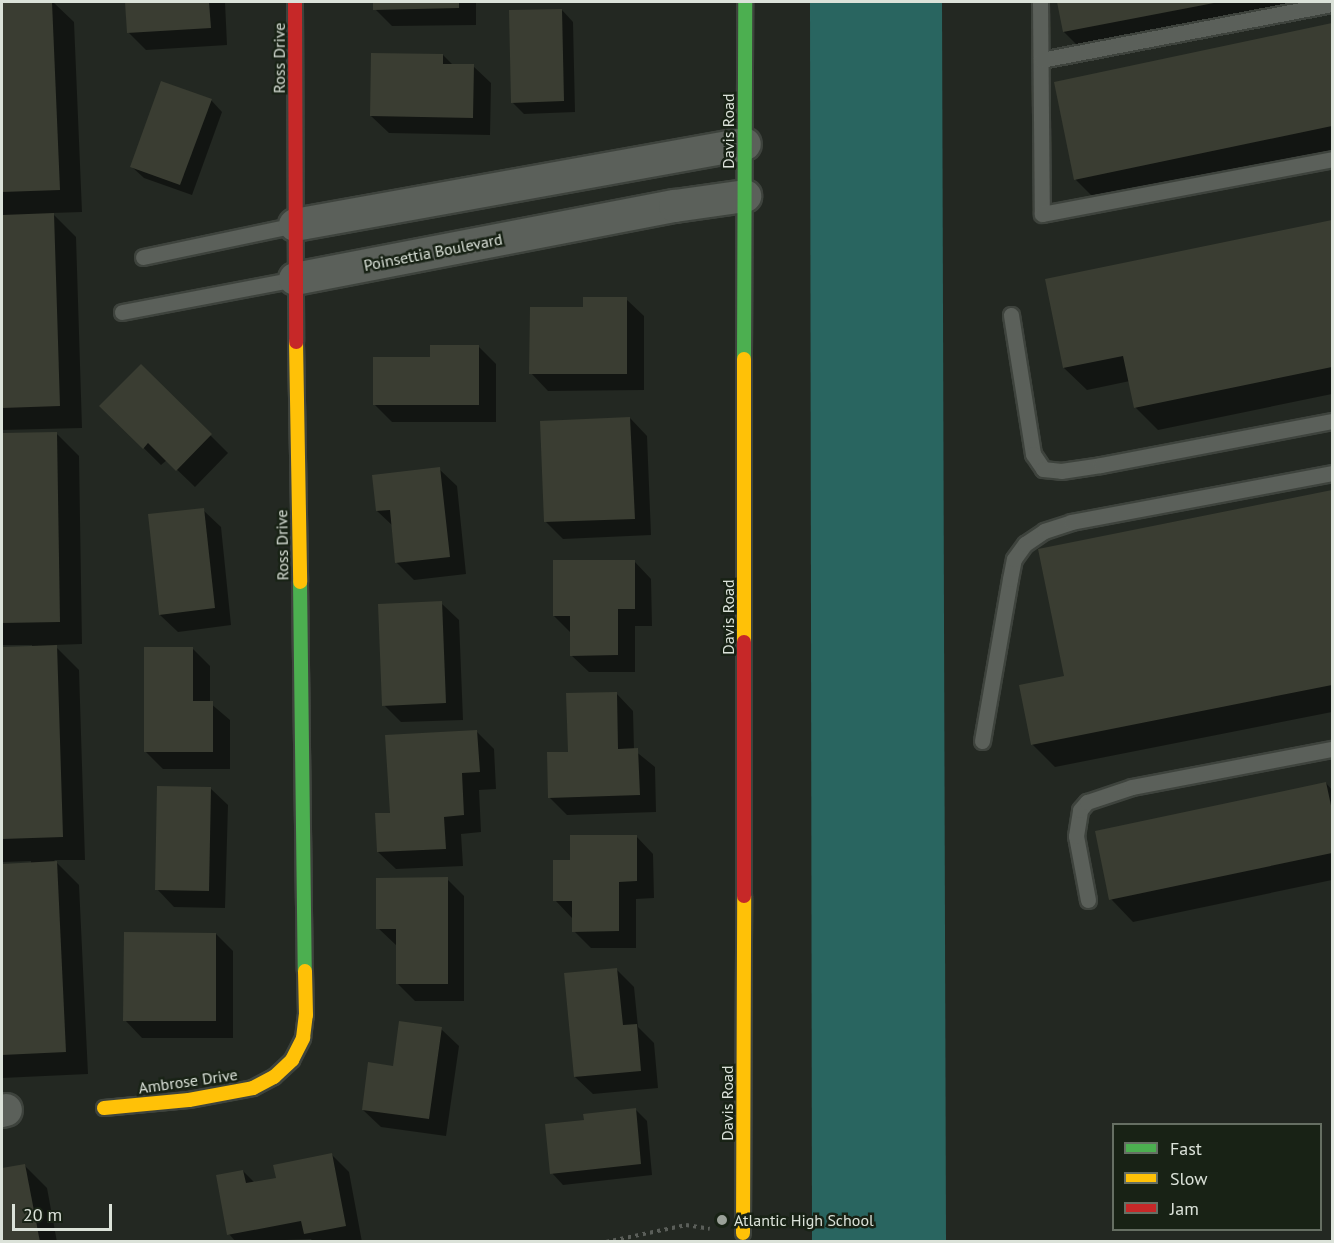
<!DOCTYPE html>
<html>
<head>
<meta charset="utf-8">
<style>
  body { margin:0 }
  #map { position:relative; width:1334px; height:1243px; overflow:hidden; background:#232822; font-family:"PT Sans",sans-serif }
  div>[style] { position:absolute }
  .water>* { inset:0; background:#296560 }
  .shadow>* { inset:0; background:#0007 }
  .building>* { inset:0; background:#3a3d32 }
  .path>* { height:4px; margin-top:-2px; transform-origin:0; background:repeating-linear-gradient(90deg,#5a5e59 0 3px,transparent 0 7.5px) }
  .roads { filter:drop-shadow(2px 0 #3e433d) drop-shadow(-2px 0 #3e433d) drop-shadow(0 2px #3e433d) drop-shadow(0 -2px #3e433d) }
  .lane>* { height:15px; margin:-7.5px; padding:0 7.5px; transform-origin:7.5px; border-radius:7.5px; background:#5b605a }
  .street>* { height:32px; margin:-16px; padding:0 16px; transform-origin:16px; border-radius:16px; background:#5b605a }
  .fast>* { height:14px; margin:-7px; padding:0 7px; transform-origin:7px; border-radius:7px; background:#4caf50 }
  .slow>* { height:14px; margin:-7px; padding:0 7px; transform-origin:7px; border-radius:7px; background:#ffc107 }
  .jam>* { height:14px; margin:-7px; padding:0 7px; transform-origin:7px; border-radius:7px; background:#c62828 }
  .dots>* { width:16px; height:16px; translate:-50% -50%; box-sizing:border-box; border:3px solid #182215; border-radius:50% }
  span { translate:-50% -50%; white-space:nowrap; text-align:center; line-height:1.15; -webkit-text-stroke:5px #182215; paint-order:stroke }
  .street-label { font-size:16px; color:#dbe2d9 }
  .poi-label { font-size:16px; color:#dbe2d9 }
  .left { translate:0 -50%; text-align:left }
  .frame { position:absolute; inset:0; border:3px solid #dbe2d9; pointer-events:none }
  .legend { position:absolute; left:1112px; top:1123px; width:210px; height:108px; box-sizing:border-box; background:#182215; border:2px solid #666f63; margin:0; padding:8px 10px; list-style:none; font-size:18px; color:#dbe2d9 }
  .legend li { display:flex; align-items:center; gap:12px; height:30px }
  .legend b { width:30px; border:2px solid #666f63 }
  .scale { position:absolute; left:12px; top:1204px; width:100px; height:27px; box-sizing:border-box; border:3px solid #dbe2d9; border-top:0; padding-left:8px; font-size:18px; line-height:21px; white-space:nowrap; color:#dbe2d9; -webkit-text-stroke:4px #182215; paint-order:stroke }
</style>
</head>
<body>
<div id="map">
  <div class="water">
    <i style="clip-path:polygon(810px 2px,942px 2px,946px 1241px,812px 1241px)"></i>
  </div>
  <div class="shadow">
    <i style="clip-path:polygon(2px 2px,53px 2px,74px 22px,82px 212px,52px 213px,76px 237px,82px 428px,2px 430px)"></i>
    <i style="clip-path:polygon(127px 2px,225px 2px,227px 45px,146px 50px,128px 32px)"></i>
    <i style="clip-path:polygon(375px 2px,476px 2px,476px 25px,392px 26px,375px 9px)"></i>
    <i style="clip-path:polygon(1059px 2px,1332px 2px,1086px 54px,1064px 32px)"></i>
    <i style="clip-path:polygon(562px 10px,573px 22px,575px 112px,524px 114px,512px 102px)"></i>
    <i style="clip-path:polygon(1332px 25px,1332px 153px,1098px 202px,1076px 180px,1055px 83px)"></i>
    <i style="clip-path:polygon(443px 55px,453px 65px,473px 66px,491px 83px,490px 135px,389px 133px,371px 116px)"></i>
    <i style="clip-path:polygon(211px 100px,222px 112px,192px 195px,144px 178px,132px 167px)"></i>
    <i style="clip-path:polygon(1332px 221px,1332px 394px,1158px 430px,1135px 407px,1130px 381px,1087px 390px,1064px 368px,1046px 280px)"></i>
    <i style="clip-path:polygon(626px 299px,644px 316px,644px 390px,548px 391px,531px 373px,585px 309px)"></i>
    <i style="clip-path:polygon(479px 347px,496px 364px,496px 422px,392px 422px,375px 405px,431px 358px)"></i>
    <i style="clip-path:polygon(141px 366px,228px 453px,195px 487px,167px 460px,161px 465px,101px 406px)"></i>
    <i style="clip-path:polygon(630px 418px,647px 436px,651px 535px,563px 539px,546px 522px)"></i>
    <i style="clip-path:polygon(56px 433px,79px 456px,82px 644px,54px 645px,79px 670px,85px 860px,54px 860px,79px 885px,88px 1074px,2px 1078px,2px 866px,31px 864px,31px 861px,2px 862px,2px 649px,32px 648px,32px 645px,2px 645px,2px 434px)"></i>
    <i style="clip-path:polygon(439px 469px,457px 486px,466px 574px,414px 580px,397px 563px,393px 526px,377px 511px)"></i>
    <i style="clip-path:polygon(1332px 492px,1332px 712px,1055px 767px,1032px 744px,1066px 677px,1040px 550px)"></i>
    <i style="clip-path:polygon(203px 510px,221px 527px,231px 625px,178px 632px,160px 615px)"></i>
    <i style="clip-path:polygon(634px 561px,651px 579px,652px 626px,635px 626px,635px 672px,589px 672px,571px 655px,571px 633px,554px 616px)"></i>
    <i style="clip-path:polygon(441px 603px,459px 620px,463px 720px,401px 722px,384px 705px)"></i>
    <i style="clip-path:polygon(193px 649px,210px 666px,210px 703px,230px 720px,230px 769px,163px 769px,145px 751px)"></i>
    <i style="clip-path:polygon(616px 693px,633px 711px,634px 750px,655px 767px,656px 812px,567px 815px,550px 798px,569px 753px)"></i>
    <i style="clip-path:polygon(477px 732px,494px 749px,496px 789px,479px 790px,481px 832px,461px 834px,463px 866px,396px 869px,378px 852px,391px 815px)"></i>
    <i style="clip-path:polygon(1326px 783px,1332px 790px,1332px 880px,1133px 922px,1111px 899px)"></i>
    <i style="clip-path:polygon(210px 788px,228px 805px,225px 908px,174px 907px,157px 889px)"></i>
    <i style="clip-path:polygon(636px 836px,653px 854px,654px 898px,636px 899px,636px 948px,591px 948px,574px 931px,572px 918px,555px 900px,572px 861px)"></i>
    <i style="clip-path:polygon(447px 879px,464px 896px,464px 1001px,415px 1001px,397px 983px,397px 946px,378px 928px)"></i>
    <i style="clip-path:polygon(216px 934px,233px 951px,233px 1038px,142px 1038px,125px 1020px)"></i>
    <i style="clip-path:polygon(617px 970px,634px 987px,638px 1027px,654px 1043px,658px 1088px,593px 1094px,575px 1077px)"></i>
    <i style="clip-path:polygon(441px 1029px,459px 1046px,446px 1136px,381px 1127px,363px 1110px,394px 1067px)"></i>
    <i style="clip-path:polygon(635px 1109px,647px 1121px,652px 1175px,563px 1185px,552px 1173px,585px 1121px)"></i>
    <i style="clip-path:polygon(332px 1155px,349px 1172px,362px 1242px,313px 1242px,311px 1239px,236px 1242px,229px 1234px,243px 1171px,255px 1183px,278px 1179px)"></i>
    <i style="clip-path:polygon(24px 1165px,47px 1188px,57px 1242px,2px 1242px,2px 1170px)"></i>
  </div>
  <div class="building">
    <i style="clip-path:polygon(2px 2px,52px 2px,60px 190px,2px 192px)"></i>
    <i style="clip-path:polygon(125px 2px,209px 2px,211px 28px,127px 33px)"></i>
    <i style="clip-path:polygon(373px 2px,459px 2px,459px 8px,373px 10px)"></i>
    <i style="clip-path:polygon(1057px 2px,1214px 2px,1214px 3px,1063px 32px)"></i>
    <i style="clip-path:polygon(562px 9px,564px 101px,511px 103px,509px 10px)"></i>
    <i style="clip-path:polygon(1332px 23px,1332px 126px,1074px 180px,1054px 82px)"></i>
    <i style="clip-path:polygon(371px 53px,443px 54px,443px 64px,474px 64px,473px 118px,370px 116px)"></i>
    <i style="clip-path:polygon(161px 81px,212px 99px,180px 185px,130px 167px)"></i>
    <i style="clip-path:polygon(54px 213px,60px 406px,2px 408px,2px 215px)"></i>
    <i style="clip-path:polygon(1332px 220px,1332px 367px,1134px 408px,1123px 356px,1063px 368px,1045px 279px)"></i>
    <i style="clip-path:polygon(583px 297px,627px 297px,627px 374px,529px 374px,530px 307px,583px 307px)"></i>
    <i style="clip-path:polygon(430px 345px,479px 345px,479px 405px,373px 405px,373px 357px,430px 357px)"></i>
    <i style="clip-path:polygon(141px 364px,212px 434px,176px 471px,148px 443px,143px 449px,99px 406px)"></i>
    <i style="clip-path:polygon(630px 417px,635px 519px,544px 522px,540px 421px)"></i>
    <i style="clip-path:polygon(57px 432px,60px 622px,2px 623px,2px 433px)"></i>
    <i style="clip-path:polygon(440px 467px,450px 557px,395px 563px,390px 510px,376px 511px,372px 475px)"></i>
    <i style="clip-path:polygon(1332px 490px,1332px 685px,1031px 745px,1019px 685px,1064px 676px,1038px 549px)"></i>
    <i style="clip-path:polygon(204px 508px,215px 608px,159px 615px,148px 514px)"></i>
    <i style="clip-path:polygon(553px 560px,635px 560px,635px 609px,618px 609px,618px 655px,570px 656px,570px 616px,553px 616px)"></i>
    <i style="clip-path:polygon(442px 601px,446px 703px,382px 706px,378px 604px)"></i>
    <i style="clip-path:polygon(57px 645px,63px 837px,2px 839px,2px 647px)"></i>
    <i style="clip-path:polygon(144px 647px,193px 647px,193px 701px,213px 701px,213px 752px,144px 752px)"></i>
    <i style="clip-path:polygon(617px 692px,618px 749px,638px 748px,640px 795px,548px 798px,547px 752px,568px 752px,566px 693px)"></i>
    <i style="clip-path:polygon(477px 730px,480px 772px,462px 773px,464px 815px,444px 817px,446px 849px,377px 852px,375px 813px,390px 813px,385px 735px)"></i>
    <i style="clip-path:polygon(1326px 782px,1332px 810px,1332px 853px,1109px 900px,1095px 831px)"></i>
    <i style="clip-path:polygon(157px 786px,211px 787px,209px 891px,155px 890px)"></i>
    <i style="clip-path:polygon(570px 835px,637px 835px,637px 881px,619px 882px,619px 931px,572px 932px,572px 901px,553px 901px,553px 860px,570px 860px)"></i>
    <i style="clip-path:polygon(57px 861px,66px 1052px,2px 1055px,2px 864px)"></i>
    <i style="clip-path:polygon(448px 877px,448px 984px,396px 984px,396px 929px,376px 929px,376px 878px)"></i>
    <i style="clip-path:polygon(124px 932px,216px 933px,216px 1021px,123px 1021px)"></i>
    <i style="clip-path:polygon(617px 968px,623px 1025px,637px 1024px,641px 1071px,574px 1077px,564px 973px)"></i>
    <i style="clip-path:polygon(399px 1021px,442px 1027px,429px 1119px,362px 1110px,368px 1062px,393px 1066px)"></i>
    <i style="clip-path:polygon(636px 1108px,641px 1164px,550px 1174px,545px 1124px,584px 1120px,583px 1114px)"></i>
    <i style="clip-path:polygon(332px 1153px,346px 1226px,304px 1234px,301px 1221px,227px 1235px,216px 1175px,243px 1170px,246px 1183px,276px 1178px,273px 1165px)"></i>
    <i style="clip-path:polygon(25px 1164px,40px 1242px,2px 1242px,2px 1168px)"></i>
  </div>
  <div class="path">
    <i style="left:606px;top:1242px;width:82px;rotate:-12deg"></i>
    <i style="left:686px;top:1225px;width:24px;rotate:9deg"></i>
  </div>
  <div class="roads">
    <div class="lane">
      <i style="left:1040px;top:2px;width:212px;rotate:89.5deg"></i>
      <i style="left:1042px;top:214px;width:295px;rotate:-10.7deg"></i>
      <i style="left:1041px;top:60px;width:296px;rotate:-10.9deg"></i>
      <i style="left:143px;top:257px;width:155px;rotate:-11.9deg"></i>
      <i style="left:122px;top:312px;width:176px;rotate:-10.8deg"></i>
      <i style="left:1011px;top:315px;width:141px;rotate:81deg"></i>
      <i style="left:1033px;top:454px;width:18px;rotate:56deg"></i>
      <i style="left:1043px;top:469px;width:18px;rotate:6deg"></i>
      <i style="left:1061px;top:471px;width:40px;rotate:-8.5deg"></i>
      <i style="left:1101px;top:465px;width:235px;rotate:-10.8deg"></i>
      <i style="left:982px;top:741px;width:164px;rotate:-80.2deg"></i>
      <i style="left:1010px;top:579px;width:20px;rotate:-79deg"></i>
      <i style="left:1014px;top:559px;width:19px;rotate:-54deg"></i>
      <i style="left:1025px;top:544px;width:23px;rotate:-34deg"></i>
      <i style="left:1044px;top:531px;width:28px;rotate:-18deg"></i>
      <i style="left:1071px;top:522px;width:266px;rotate:-10.6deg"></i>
      <i style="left:1088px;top:900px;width:65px;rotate:-100.6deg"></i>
      <i style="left:1076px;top:836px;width:26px;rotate:-81deg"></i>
      <i style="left:1080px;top:810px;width:11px;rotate:-49deg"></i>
      <i style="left:1087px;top:802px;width:47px;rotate:-18.4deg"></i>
      <i style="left:1132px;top:787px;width:204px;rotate:-10.8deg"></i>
    </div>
    <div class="street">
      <i style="left:295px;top:225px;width:457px;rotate:-10.2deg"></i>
      <i style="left:295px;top:279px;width:387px;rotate:-10.9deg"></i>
      <i style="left:675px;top:206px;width:71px;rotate:-8.1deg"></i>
      <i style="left:2px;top:1111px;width:4px;rotate:-14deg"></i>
    </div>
    <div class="fast">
      <i style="left:744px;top:359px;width:357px;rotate:-89.8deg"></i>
      <i style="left:300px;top:582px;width:389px;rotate:89.3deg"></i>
    </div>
    <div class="slow">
      <i style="left:296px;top:342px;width:240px;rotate:89deg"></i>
      <i style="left:744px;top:642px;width:283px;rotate:-90deg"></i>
      <i style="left:104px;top:1108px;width:85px;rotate:-5.4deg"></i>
      <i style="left:189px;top:1100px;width:65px;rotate:-10.6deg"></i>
      <i style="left:253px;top:1088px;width:24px;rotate:-28deg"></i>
      <i style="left:274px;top:1077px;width:25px;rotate:-43deg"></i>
      <i style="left:292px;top:1060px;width:25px;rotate:-63deg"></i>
      <i style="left:303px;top:1038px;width:23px;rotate:-83deg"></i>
      <i style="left:306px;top:1015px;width:44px;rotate:-91.3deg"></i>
      <i style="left:743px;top:1233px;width:337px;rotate:-89.8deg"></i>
    </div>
    <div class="jam">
      <i style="left:295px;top:2px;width:340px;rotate:89.8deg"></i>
      <i style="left:744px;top:896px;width:254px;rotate:-90deg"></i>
    </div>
  </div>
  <div class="dots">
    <i style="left:722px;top:1220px;background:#9ba199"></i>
  </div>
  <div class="street-label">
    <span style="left:279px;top:58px;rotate:-90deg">Ross Drive</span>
    <span style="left:728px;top:131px;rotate:-90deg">Davis Road</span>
    <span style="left:433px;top:252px;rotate:-11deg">Poinsettia Boulevard</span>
    <span style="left:282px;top:545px;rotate:-91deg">Ross Drive</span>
    <span style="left:728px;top:617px;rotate:-90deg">Davis Road</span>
    <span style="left:188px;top:1081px;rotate:-8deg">Ambrose Drive</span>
    <span style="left:727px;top:1103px;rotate:-90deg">Davis Road</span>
  </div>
  <div class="poi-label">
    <span class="left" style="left:734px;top:1220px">Atlantic High School</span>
  </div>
  <div class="frame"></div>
  <ul class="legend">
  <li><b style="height:8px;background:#4caf50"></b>Fast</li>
  <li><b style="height:8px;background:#ffc107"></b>Slow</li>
  <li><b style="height:8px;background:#c62828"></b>Jam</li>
  </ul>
  <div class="scale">20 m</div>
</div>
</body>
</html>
